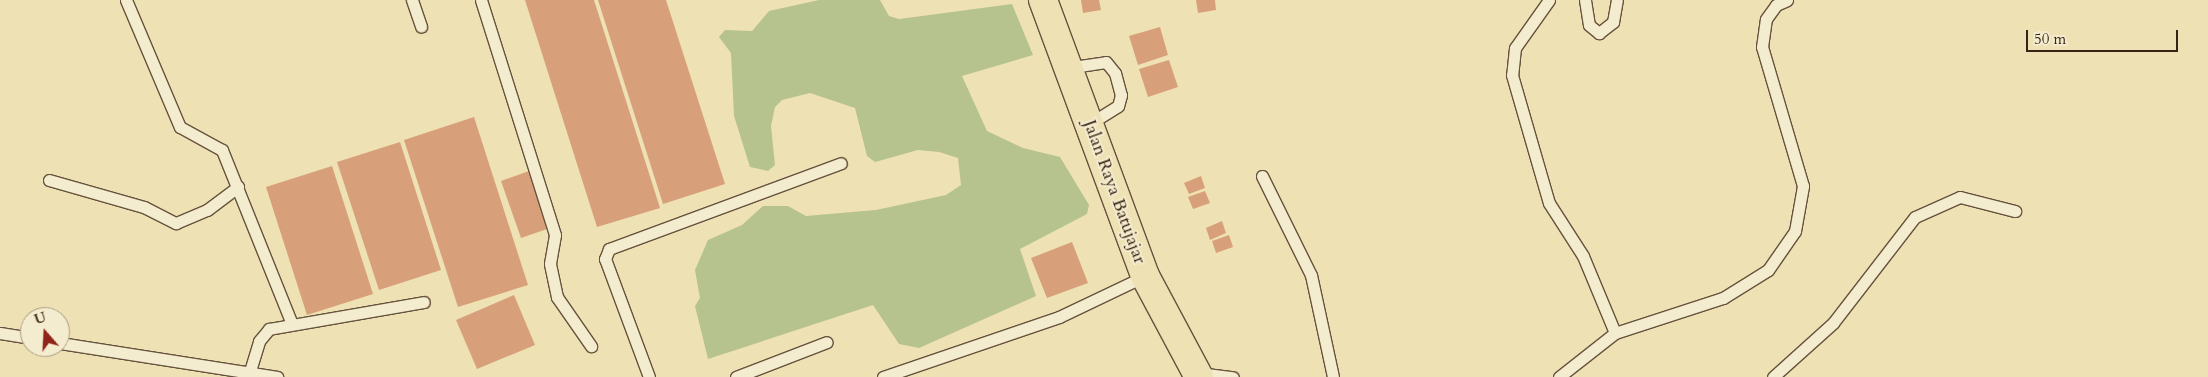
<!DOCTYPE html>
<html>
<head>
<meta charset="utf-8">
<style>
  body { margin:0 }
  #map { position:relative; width:2208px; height:377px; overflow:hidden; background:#eee1b3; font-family:Cardo,serif }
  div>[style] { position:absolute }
  .green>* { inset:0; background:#b7c38e }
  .building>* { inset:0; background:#d8a07a }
  .roads { filter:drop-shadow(1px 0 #66523d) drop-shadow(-1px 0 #66523d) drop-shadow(0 1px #66523d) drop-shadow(0 -1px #66523d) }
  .service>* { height:11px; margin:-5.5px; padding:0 5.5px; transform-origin:5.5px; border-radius:5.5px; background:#f4ecce }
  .trunk>* { height:28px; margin:-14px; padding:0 14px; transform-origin:14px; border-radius:14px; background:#eee1b3 }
  span { translate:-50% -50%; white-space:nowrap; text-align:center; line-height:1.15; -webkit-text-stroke:4px #f4ecce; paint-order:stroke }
  .street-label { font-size:18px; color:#392316 }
  .north { position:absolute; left:20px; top:307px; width:50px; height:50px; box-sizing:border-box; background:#f4ecce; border:1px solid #a99c84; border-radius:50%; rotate:341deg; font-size:14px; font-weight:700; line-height:20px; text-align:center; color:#392316 }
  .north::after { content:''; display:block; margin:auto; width:18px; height:22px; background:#8f2418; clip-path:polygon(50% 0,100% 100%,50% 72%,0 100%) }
  .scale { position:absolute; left:2026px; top:30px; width:152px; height:22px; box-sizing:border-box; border:2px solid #392316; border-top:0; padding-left:6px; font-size:15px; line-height:18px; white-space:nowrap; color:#392316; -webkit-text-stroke:4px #f4ecce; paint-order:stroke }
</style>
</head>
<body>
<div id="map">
  <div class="green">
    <i style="clip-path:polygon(819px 0,880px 0,889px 16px,899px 19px,1012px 4px,1033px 55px,962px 76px,987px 131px,1023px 148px,1060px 157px,1089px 205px,1087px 214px,1020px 249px,1036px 296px,919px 348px,899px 344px,873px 305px,708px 359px,695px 306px,700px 298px,695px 270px,708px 240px,742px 225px,763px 206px,788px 206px,806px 216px,876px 210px,946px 195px,961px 185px,958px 158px,939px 152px,918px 150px,875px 162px,867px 156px,855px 108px,810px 93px,782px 100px,775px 107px,771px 126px,775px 165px,768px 171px,750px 167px,734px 116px,731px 53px,719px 37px,725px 30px,752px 31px,769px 11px)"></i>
  </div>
  <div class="building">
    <i style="clip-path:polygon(525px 0,594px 0,660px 208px,597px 227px)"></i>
    <i style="clip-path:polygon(598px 0,666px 0,725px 184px,663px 204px)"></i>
    <i style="clip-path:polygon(1081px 0,1099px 0,1101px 10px,1083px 13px)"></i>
    <i style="clip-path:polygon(1196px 0,1215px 0,1216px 10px,1198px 13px)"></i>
    <i style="clip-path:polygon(1160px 27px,1168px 55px,1138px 65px,1129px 36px)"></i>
    <i style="clip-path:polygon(1169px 60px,1178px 87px,1148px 97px,1139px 69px)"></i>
    <i style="clip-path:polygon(474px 117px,528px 285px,458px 307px,404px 140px)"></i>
    <i style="clip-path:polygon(400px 142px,441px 270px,379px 290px,337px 162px)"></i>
    <i style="clip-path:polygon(332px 166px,373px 294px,307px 315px,266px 187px)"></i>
    <i style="clip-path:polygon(529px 171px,550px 228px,521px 238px,501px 181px)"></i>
    <i style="clip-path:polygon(1201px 176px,1205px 188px,1189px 194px,1184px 183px)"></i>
    <i style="clip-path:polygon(1205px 191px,1210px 203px,1193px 209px,1188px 197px)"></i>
    <i style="clip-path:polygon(1222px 221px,1226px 233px,1210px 240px,1206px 228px)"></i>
    <i style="clip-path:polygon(1229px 235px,1233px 247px,1216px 253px,1212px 241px)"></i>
    <i style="clip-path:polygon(1072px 242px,1088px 283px,1047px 298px,1031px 258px)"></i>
    <i style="clip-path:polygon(514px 295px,535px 345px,477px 369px,456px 320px)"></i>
  </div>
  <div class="roads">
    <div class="service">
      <i style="left:126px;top:0;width:138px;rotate:67deg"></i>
      <i style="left:180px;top:127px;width:48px;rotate:28.7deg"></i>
      <i style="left:222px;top:150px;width:185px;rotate:68.1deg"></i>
      <i style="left:412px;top:0;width:28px;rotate:71deg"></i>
      <i style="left:481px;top:0;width:246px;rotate:72.5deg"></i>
      <i style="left:555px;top:235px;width:29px;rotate:100deg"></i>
      <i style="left:550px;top:264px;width:34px;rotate:78deg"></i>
      <i style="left:557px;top:297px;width:60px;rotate:55.2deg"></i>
      <i style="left:1549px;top:0;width:59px;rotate:125.3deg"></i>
      <i style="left:1515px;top:48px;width:27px;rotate:96deg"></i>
      <i style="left:1512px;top:75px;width:133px;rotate:73.9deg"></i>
      <i style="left:1549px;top:203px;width:63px;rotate:57.3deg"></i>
      <i style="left:1583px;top:256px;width:83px;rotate:67.4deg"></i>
      <i style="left:1585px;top:0;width:25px;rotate:81deg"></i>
      <i style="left:1589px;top:25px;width:13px;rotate:39deg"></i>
      <i style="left:1599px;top:33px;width:18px;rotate:-38deg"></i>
      <i style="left:1613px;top:22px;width:22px;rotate:-80deg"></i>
      <i style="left:1066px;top:68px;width:40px;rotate:-8.5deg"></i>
      <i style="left:1106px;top:62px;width:14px;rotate:51deg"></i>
      <i style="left:1115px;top:73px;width:23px;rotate:75deg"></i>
      <i style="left:1121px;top:95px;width:11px;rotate:105deg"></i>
      <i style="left:1118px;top:106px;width:34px;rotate:148deg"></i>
      <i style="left:1262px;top:176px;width:110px;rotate:63.7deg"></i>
      <i style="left:1311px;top:275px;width:104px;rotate:77.8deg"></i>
      <i style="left:49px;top:180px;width:99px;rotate:15.9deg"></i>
      <i style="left:144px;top:207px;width:36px;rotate:27deg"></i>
      <i style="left:176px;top:223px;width:34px;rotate:-23deg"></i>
      <i style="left:207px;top:210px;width:39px;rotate:-37deg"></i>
      <i style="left:0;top:333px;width:30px;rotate:9deg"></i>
      <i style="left:60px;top:343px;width:220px;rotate:8.9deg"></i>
      <i style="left:250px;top:371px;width:31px;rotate:-73deg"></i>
      <i style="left:259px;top:341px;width:16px;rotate:-50deg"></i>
      <i style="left:269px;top:329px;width:157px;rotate:-9.9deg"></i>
      <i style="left:1198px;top:373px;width:35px;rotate:7deg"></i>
      <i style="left:649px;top:377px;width:126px;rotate:-110.4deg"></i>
      <i style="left:605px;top:259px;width:11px;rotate:-68deg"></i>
      <i style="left:609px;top:249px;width:247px;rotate:-20.3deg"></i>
      <i style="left:736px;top:377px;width:97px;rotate:-21deg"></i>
      <i style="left:883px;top:377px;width:186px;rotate:-18.8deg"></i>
      <i style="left:1059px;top:317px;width:95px;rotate:-25.5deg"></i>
      <i style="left:1559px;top:377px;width:71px;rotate:-38.2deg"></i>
      <i style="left:1615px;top:333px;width:114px;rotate:-18deg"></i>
      <i style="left:1723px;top:298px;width:53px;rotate:-31.9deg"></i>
      <i style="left:1768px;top:270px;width:47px;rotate:-55.3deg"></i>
      <i style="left:1795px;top:231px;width:46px;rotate:-79.9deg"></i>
      <i style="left:1803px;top:186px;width:145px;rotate:-106.4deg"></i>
      <i style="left:1762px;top:47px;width:28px;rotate:-82deg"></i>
      <i style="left:1766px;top:19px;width:17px;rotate:-54deg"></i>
      <i style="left:1776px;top:5px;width:12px;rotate:-24deg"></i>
      <i style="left:1773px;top:377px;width:81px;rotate:-42deg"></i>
      <i style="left:1833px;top:323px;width:134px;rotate:-52.3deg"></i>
      <i style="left:1915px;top:217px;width:49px;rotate:-24deg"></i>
      <i style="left:1960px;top:197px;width:57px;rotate:14.3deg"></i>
    </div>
    <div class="trunk">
      <i style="left:1043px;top:0;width:294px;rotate:69.7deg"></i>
      <i style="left:1145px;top:276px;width:115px;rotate:61.9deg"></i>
    </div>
  </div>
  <div class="street-label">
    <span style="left:1114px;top:192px;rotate:70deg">Jalan Raya Batujajar</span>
  </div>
  <div class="north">U</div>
  <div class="scale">50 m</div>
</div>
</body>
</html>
